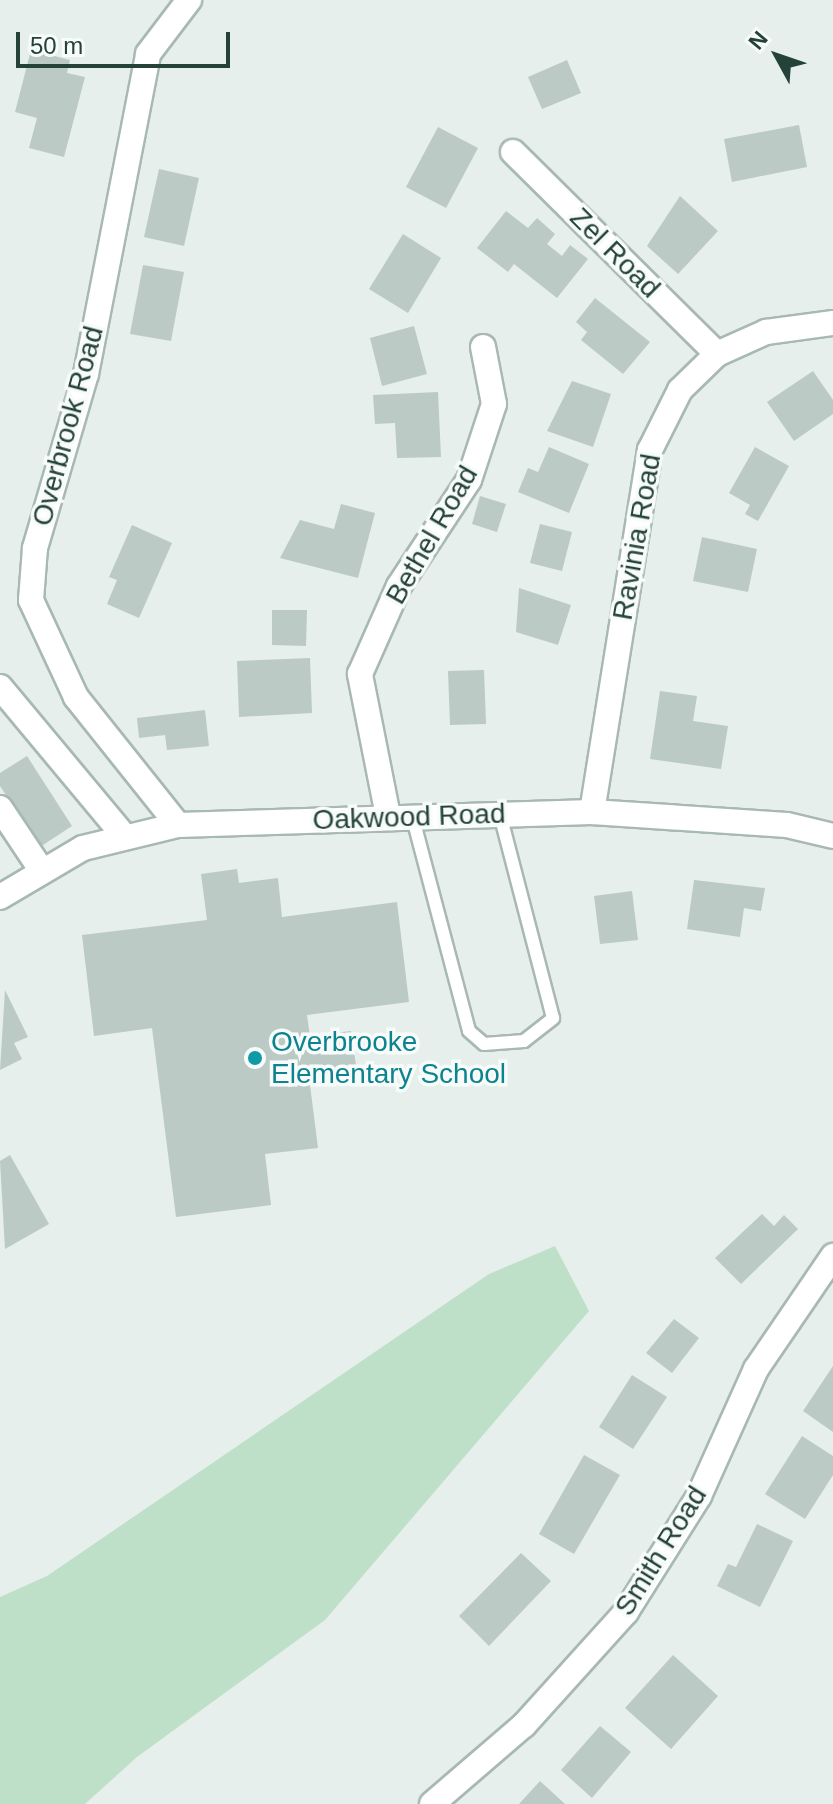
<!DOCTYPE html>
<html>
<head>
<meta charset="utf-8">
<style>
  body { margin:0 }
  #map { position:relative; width:833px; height:1804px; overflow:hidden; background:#e6efeb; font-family:Helvetica,sans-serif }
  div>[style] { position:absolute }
  .green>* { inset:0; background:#bfe0c8 }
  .building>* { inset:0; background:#bbcac4 }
  .roads { filter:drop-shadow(2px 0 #a8b8b2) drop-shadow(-2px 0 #a8b8b2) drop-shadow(0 2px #a8b8b2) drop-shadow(0 -2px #a8b8b2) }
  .service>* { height:12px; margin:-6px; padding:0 6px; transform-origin:6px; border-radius:6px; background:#fff }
  .minor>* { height:24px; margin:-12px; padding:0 12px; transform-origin:12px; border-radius:12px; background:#fff }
  .tertiary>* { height:24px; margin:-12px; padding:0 12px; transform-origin:12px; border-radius:12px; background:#fff }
  .secondary>* { height:24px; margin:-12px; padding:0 12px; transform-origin:12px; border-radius:12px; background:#fff }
  .dots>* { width:22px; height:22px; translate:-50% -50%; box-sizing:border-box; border:4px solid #f7fbf9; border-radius:50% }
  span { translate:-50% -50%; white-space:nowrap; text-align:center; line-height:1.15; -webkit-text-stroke:7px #f7fbf9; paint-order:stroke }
  .street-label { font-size:28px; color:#24423a }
  .culture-label { font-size:28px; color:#0d838f }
  .left { translate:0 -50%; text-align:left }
  .north { position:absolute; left:737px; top:16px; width:80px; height:80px; -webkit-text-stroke:6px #f7fbf9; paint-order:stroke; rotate:310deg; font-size:22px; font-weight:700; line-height:32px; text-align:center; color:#24423a }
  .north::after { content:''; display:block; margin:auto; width:28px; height:36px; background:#24423a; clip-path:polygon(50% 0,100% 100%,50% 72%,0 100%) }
  .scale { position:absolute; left:16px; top:32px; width:214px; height:36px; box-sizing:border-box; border:4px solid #24423a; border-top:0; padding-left:10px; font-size:24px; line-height:28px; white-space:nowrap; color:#24423a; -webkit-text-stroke:6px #f7fbf9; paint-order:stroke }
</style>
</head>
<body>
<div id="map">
  <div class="green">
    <i style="clip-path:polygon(555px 1246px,589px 1311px,325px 1620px,137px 1757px,85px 1804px,0 1804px,0 1597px,47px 1576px,489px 1274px)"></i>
  </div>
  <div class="building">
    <i style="clip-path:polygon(31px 50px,70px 60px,67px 73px,85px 77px,64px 157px,29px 148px,37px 118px,15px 112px)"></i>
    <i style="clip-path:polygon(567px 60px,581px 93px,542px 109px,528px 77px)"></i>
    <i style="clip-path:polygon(799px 125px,807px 167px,732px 182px,724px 139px)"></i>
    <i style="clip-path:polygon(438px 127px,478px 148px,446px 208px,406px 187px)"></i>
    <i style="clip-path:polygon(159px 169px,199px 178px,184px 246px,144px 237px)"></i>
    <i style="clip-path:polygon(680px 196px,718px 231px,678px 274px,647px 246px)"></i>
    <i style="clip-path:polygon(506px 211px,528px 228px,537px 218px,555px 234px,547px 244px,562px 256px,570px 245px,588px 259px,557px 298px,514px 264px,508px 272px,477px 248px)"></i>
    <i style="clip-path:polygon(403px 234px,441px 258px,408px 313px,369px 289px)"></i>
    <i style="clip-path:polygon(143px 265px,184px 272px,171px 341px,130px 334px)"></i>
    <i style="clip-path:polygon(595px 298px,650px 342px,623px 374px,581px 340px,587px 332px,576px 322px)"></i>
    <i style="clip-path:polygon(414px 326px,427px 374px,382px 386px,370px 338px)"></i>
    <i style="clip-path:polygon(813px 371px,833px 400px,833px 414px,794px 441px,767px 402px)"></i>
    <i style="clip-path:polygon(572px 381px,611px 394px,593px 447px,547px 431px)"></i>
    <i style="clip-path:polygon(438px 392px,441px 457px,397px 458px,395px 423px,375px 424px,373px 395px)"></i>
    <i style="clip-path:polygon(549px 447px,589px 464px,569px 513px,518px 492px,528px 468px,538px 472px)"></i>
    <i style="clip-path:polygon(755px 447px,789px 466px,758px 521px,745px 514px,750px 505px,729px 493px)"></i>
    <i style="clip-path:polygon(480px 496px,506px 504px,497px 532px,472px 524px)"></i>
    <i style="clip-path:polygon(341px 504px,375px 513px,358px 578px,280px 558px,300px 520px,334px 529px)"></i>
    <i style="clip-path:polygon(540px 524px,572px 532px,562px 571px,530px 563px)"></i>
    <i style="clip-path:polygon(132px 525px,172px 543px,139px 618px,107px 604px,117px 580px,109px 577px)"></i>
    <i style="clip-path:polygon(702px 537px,757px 549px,748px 592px,693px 581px)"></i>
    <i style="clip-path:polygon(519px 588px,571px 605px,558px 645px,516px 632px)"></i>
    <i style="clip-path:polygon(272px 610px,307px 610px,306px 646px,272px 645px)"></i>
    <i style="clip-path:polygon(310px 658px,312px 713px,239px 717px,237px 661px)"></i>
    <i style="clip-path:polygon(484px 670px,486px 724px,450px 725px,448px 671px)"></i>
    <i style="clip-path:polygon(660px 691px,697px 696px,693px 721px,728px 726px,721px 769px,650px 759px)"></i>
    <i style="clip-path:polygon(205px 710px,209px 746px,167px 750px,165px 735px,139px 738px,137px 718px)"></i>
    <i style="clip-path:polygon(27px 756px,72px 826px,40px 847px,0 786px,0 773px)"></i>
    <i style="clip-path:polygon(237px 869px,239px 883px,278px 878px,282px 917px,397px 902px,409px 1002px,307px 1015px,310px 1036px,351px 1031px,358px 1079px,310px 1085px,318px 1148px,265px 1154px,271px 1205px,176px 1217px,152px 1028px,94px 1036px,82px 935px,207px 920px,201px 874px)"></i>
    <i style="clip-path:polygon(694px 880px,765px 888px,761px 911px,744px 908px,740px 937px,687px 929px)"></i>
    <i style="clip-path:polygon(632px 891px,638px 940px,600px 944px,594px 896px)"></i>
    <i style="clip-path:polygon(5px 990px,28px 1037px,14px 1043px,22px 1059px,0 1070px)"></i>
    <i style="clip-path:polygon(10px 1155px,49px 1224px,5px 1249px,0 1161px)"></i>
    <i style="clip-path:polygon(762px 1214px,774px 1226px,784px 1215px,798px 1229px,741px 1284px,715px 1258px)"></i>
    <i style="clip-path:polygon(674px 1319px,699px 1338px,672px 1373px,646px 1353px)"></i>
    <i style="clip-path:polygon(833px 1366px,833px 1432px,803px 1411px)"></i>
    <i style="clip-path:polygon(632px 1375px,667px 1397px,633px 1449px,599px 1427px)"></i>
    <i style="clip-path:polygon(802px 1436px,833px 1456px,833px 1475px,805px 1519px,765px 1494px)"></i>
    <i style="clip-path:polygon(584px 1455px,620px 1475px,574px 1554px,539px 1534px)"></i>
    <i style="clip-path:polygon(757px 1524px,793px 1541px,760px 1607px,717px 1586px,728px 1564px,736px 1567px)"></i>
    <i style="clip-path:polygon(521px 1553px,551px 1581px,489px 1646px,459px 1616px)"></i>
    <i style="clip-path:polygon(673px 1655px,718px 1696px,671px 1749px,625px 1708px)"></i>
    <i style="clip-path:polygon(600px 1726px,631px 1752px,592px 1798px,561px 1770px)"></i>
    <i style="clip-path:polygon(540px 1781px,565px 1804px,519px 1804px)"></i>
  </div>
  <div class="roads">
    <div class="service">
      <i style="left:412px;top:815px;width:223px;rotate:75.2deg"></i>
      <i style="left:469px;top:1031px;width:20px;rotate:41deg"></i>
      <i style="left:484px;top:1044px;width:40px;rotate:-4.3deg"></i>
      <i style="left:524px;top:1041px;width:37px;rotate:-38deg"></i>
      <i style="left:553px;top:1018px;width:211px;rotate:-104.6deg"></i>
    </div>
    <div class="minor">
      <i style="left:513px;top:152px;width:287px;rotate:44.7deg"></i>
      <i style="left:0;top:687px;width:194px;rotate:50.2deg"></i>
      <i style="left:0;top:808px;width:76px;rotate:56.3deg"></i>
      <i style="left:592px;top:812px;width:367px;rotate:-80.9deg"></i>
      <i style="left:650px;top:450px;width:67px;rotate:-63.4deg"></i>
      <i style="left:680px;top:390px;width:52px;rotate:-44.2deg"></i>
      <i style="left:717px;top:354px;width:54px;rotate:-24.2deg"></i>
      <i style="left:766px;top:332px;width:68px;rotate:-7.7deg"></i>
      <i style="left:388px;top:816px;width:145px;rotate:-101.2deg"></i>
      <i style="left:360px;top:674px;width:96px;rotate:-66.1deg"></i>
      <i style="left:399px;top:586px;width:127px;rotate:-56.6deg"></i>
      <i style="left:469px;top:480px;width:80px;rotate:-71.8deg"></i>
      <i style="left:494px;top:404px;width:58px;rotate:-100.9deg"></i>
      <i style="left:178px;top:825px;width:164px;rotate:-128.6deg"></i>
      <i style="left:76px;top:697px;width:107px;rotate:-114.9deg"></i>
      <i style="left:31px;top:600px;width:52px;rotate:-85.6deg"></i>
      <i style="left:35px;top:548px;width:181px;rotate:-73.7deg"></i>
      <i style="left:86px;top:374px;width:326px;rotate:-79deg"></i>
      <i style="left:148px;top:54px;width:68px;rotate:-52.8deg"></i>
    </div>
    <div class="tertiary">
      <i style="left:432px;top:1804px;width:121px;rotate:-40.7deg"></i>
      <i style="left:524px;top:1725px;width:152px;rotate:-47.9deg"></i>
      <i style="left:626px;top:1612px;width:137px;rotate:-57.8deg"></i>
      <i style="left:699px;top:1496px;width:139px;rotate:-65.8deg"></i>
      <i style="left:756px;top:1369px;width:137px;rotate:-55.7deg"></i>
    </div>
    <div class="secondary">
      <i style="left:0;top:897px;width:96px;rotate:-30.6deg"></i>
      <i style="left:83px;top:848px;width:98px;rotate:-13.6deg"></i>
      <i style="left:178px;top:825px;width:414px;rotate:-1.8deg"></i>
      <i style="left:592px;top:812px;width:195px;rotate:3.8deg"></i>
      <i style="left:787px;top:825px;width:47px;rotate:13.4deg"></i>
    </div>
  </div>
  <div class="dots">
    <i style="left:255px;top:1058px;background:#0f9aa8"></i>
  </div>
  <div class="street-label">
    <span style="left:615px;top:253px;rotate:45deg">Zel Road</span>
    <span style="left:68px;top:426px;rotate:-75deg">Overbrook Road</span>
    <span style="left:432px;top:535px;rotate:-60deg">Bethel Road</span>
    <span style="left:637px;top:537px;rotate:-80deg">Ravinia Road</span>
    <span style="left:409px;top:817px;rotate:-2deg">Oakwood Road</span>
    <span style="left:661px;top:1551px;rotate:-58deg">Smith Road</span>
  </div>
  <div class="culture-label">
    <span class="left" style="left:271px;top:1058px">Overbrooke<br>Elementary School</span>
  </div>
  <div class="north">N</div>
  <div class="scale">50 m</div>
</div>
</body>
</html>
